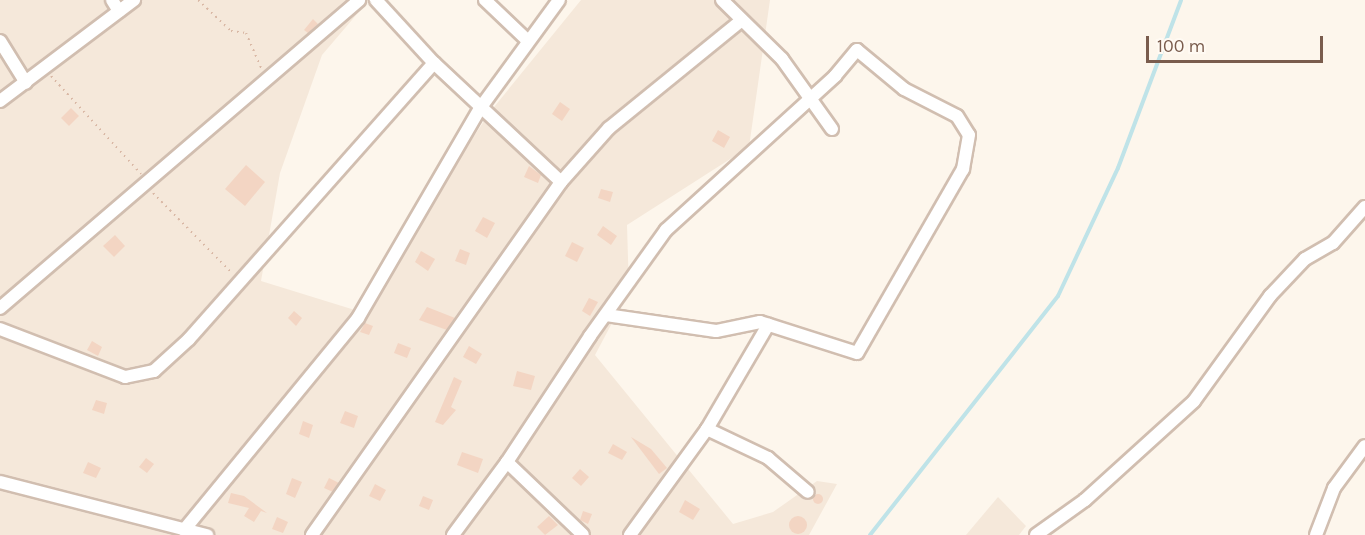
<!DOCTYPE html>
<html>
<head>
<meta charset="utf-8">
<style>
  body { margin:0 }
  #map { position:relative; width:1365px; height:535px; overflow:hidden; background:#fdf6ec; font-family:Karla,sans-serif }
  div>[style] { position:absolute }
  .residential>* { inset:0; background:#f5e8da }
  .stream>* { height:4px; margin:-2px; padding:0 2px; transform-origin:2px; border-radius:2px; background:#bfe3e8 }
  .building>* { inset:0; background:#f3d5c3 }
  .round { border-radius:50% }
  .path>* { height:2px; margin-top:-1px; transform-origin:0; background:repeating-linear-gradient(90deg,#d9b8a5 0 1.5px,transparent 0 6px) }
  .roads { filter:drop-shadow(2px 0 #d1beb0) drop-shadow(-2px 0 #d1beb0) drop-shadow(0 2px #d1beb0) drop-shadow(0 -2px #d1beb0) }
  .street>* { height:12px; margin:-6px; padding:0 6px; transform-origin:6px; border-radius:6px; background:#fff }
  span { translate:-50% -50%; white-space:nowrap; text-align:center; line-height:1.15; -webkit-text-stroke:4.5px #fffaf3; paint-order:stroke }
  .scale { position:absolute; left:1146px; top:36px; width:177px; height:27px; box-sizing:border-box; border:3px solid #7a5c4d; border-top:0; padding-left:8px; font-size:18px; line-height:21px; white-space:nowrap; color:#7a5c4d; -webkit-text-stroke:4px #fffaf3; paint-order:stroke }
</style>
</head>
<body>
<div id="map">
  <div class="residential">
    <i style="clip-path:polygon(0 0,369px 0,322px 55px,280px 173px,261px 281px,358px 311px,490px 112px,581px 0,770px 0,749px 147px,627px 225px,629px 291px,595px 355px,733px 524px,773px 512px,817px 481px,837px 484px,809px 535px,0 535px)"></i>
    <i style="clip-path:polygon(998px 497px,1026px 526px,1019px 535px,966px 535px)"></i>
  </div>
  <div class="stream">
    <i style="left:870px;top:535px;width:304px;rotate:-51.8deg"></i>
    <i style="left:1058px;top:296px;width:141px;rotate:-64.9deg"></i>
    <i style="left:1118px;top:168px;width:179px;rotate:-69.4deg"></i>
  </div>
  <div class="building">
    <i style="clip-path:polygon(313px 19px,318px 24px,308px 33px,304px 30px)"></i>
    <i style="clip-path:polygon(560px 102px,570px 109px,562px 121px,552px 114px)"></i>
    <i style="clip-path:polygon(71px 108px,79px 116px,69px 126px,61px 118px)"></i>
    <i style="clip-path:polygon(718px 130px,730px 137px,724px 148px,712px 141px)"></i>
    <i style="clip-path:polygon(246px 165px,265px 182px,245px 206px,225px 189px)"></i>
    <i style="clip-path:polygon(529px 166px,541px 175px,538px 183px,524px 177px)"></i>
    <i style="clip-path:polygon(601px 189px,613px 192px,610px 202px,598px 198px)"></i>
    <i style="clip-path:polygon(483px 217px,495px 223px,487px 238px,475px 231px)"></i>
    <i style="clip-path:polygon(603px 226px,617px 236px,611px 245px,597px 235px)"></i>
    <i style="clip-path:polygon(115px 235px,125px 246px,114px 257px,103px 246px)"></i>
    <i style="clip-path:polygon(572px 242px,584px 248px,577px 262px,565px 256px)"></i>
    <i style="clip-path:polygon(460px 249px,470px 253px,466px 265px,455px 261px)"></i>
    <i style="clip-path:polygon(421px 251px,435px 259px,428px 271px,415px 262px)"></i>
    <i style="clip-path:polygon(589px 298px,598px 302px,590px 316px,582px 311px)"></i>
    <i style="clip-path:polygon(427px 307px,455px 318px,447px 330px,419px 320px)"></i>
    <i style="clip-path:polygon(294px 311px,302px 318px,296px 326px,288px 318px)"></i>
    <i style="clip-path:polygon(365px 323px,373px 326px,369px 335px,360px 332px)"></i>
    <i style="clip-path:polygon(92px 341px,102px 347px,98px 356px,87px 350px)"></i>
    <i style="clip-path:polygon(398px 343px,411px 348px,407px 358px,394px 353px)"></i>
    <i style="clip-path:polygon(469px 346px,482px 354px,476px 364px,463px 357px)"></i>
    <i style="clip-path:polygon(517px 371px,535px 376px,531px 390px,513px 386px)"></i>
    <i style="clip-path:polygon(454px 377px,462px 381px,451px 407px,456px 410px,443px 425px,435px 422px)"></i>
    <i style="clip-path:polygon(96px 400px,107px 403px,104px 414px,92px 410px)"></i>
    <i style="clip-path:polygon(345px 411px,358px 416px,354px 428px,340px 423px)"></i>
    <i style="clip-path:polygon(303px 421px,313px 425px,309px 438px,299px 434px)"></i>
    <i style="clip-path:polygon(631px 437px,651px 449px,667px 468px,659px 474px)"></i>
    <i style="clip-path:polygon(613px 444px,627px 452px,622px 460px,608px 453px)"></i>
    <i style="clip-path:polygon(462px 452px,483px 459px,478px 473px,457px 465px)"></i>
    <i style="clip-path:polygon(146px 458px,154px 464px,147px 473px,139px 467px)"></i>
    <i style="clip-path:polygon(88px 462px,101px 468px,96px 478px,83px 473px)"></i>
    <i style="clip-path:polygon(580px 469px,589px 477px,581px 486px,572px 478px)"></i>
    <i style="clip-path:polygon(292px 478px,302px 482px,295px 498px,286px 494px)"></i>
    <i style="clip-path:polygon(329px 478px,339px 483px,333px 492px,324px 488px)"></i>
    <i style="clip-path:polygon(375px 484px,386px 490px,380px 501px,369px 496px)"></i>
    <i style="clip-path:polygon(231px 493px,244px 496px,267px 513px,261px 511px,254px 522px,244px 516px,249px 508px,228px 503px)"></i>
    <i class="round" style="left:813px;top:494px;width:10px;height:10px"></i>
    <i style="clip-path:polygon(423px 496px,433px 500px,429px 510px,419px 506px)"></i>
    <i style="clip-path:polygon(685px 500px,700px 509px,693px 520px,679px 512px)"></i>
    <i style="clip-path:polygon(583px 511px,592px 514px,588px 524px,580px 520px)"></i>
    <i class="round" style="left:789px;top:516px;width:18px;height:18px"></i>
    <i style="clip-path:polygon(549px 516px,558px 525px,545px 535px,537px 527px)"></i>
    <i style="clip-path:polygon(277px 517px,288px 522px,283px 533px,272px 529px)"></i>
  </div>
  <div class="path">
    <i style="left:198px;top:0;width:45px;rotate:43.2deg"></i>
    <i style="left:231px;top:31px;width:15px;rotate:8deg"></i>
    <i style="left:246px;top:33px;width:40px;rotate:66.6deg"></i>
    <i style="left:51px;top:76px;width:133px;rotate:47.4deg"></i>
    <i style="left:153px;top:193px;width:114px;rotate:45.4deg"></i>
  </div>
  <div class="roads">
    <div class="street">
      <i style="left:112px;top:0;width:13px;rotate:58deg"></i>
      <i style="left:376px;top:0;width:86px;rotate:47.4deg"></i>
      <i style="left:434px;top:63px;width:174px;rotate:43.1deg"></i>
      <i style="left:485px;top:0;width:58px;rotate:43.6deg"></i>
      <i style="left:722px;top:0;width:84px;rotate:44.5deg"></i>
      <i style="left:782px;top:59px;width:86px;rotate:54.5deg"></i>
      <i style="left:0;top:41px;width:49px;rotate:58.2deg"></i>
      <i style="left:0;top:101px;width:168px;rotate:-37deg"></i>
      <i style="left:0;top:308px;width:473px;rotate:-40.6deg"></i>
      <i style="left:0;top:329px;width:134px;rotate:21deg"></i>
      <i style="left:125px;top:377px;width:30px;rotate:-12deg"></i>
      <i style="left:154px;top:371px;width:47px;rotate:-42.4deg"></i>
      <i style="left:189px;top:339px;width:369px;rotate:-48.4deg"></i>
      <i style="left:707px;top:429px;width:68px;rotate:25.4deg"></i>
      <i style="left:768px;top:458px;width:52px;rotate:40.4deg"></i>
      <i style="left:507px;top:462px;width:105px;rotate:43.8deg"></i>
      <i style="left:0;top:482px;width:214px;rotate:14.4deg"></i>
      <i style="left:184px;top:530px;width:274px;rotate:-50.6deg"></i>
      <i style="left:358px;top:318px;width:244px;rotate:-59.8deg"></i>
      <i style="left:481px;top:107px;width:132px;rotate:-53.9deg"></i>
      <i style="left:312px;top:535px;width:432px;rotate:-54.8deg"></i>
      <i style="left:561px;top:182px;width:72px;rotate:-48.4deg"></i>
      <i style="left:609px;top:128px;width:171px;rotate:-39.1deg"></i>
      <i style="left:453px;top:535px;width:91px;rotate:-53.5deg"></i>
      <i style="left:507px;top:462px;width:151px;rotate:-56.6deg"></i>
      <i style="left:590px;top:336px;width:130px;rotate:-54.4deg"></i>
      <i style="left:666px;top:230px;width:229px;rotate:-42.3deg"></i>
      <i style="left:835px;top:76px;width:34px;rotate:-50deg"></i>
      <i style="left:857px;top:50px;width:61px;rotate:39.7deg"></i>
      <i style="left:904px;top:89px;width:59px;rotate:27deg"></i>
      <i style="left:957px;top:116px;width:22px;rotate:58deg"></i>
      <i style="left:969px;top:135px;width:35px;rotate:100deg"></i>
      <i style="left:963px;top:169px;width:212px;rotate:119.9deg"></i>
      <i style="left:857px;top:353px;width:102px;rotate:-162.3deg"></i>
      <i style="left:760px;top:322px;width:45px;rotate:168.4deg"></i>
      <i style="left:716px;top:331px;width:111px;rotate:-171.7deg"></i>
      <i style="left:630px;top:535px;width:131px;rotate:-54deg"></i>
      <i style="left:707px;top:429px;width:121px;rotate:-59.6deg"></i>
      <i style="left:1036px;top:535px;width:60px;rotate:-35.5deg"></i>
      <i style="left:1085px;top:500px;width:147px;rotate:-42.2deg"></i>
      <i style="left:1194px;top:401px;width:130px;rotate:-54.1deg"></i>
      <i style="left:1270px;top:296px;width:51px;rotate:-46.6deg"></i>
      <i style="left:1305px;top:259px;width:32px;rotate:-30deg"></i>
      <i style="left:1333px;top:243px;width:48px;rotate:-48.4deg"></i>
      <i style="left:1316px;top:535px;width:50px;rotate:-69deg"></i>
      <i style="left:1334px;top:488px;width:52px;rotate:-53.6deg"></i>
    </div>
  </div>
  <div class="scale">100 m</div>
</div>
</body>
</html>
